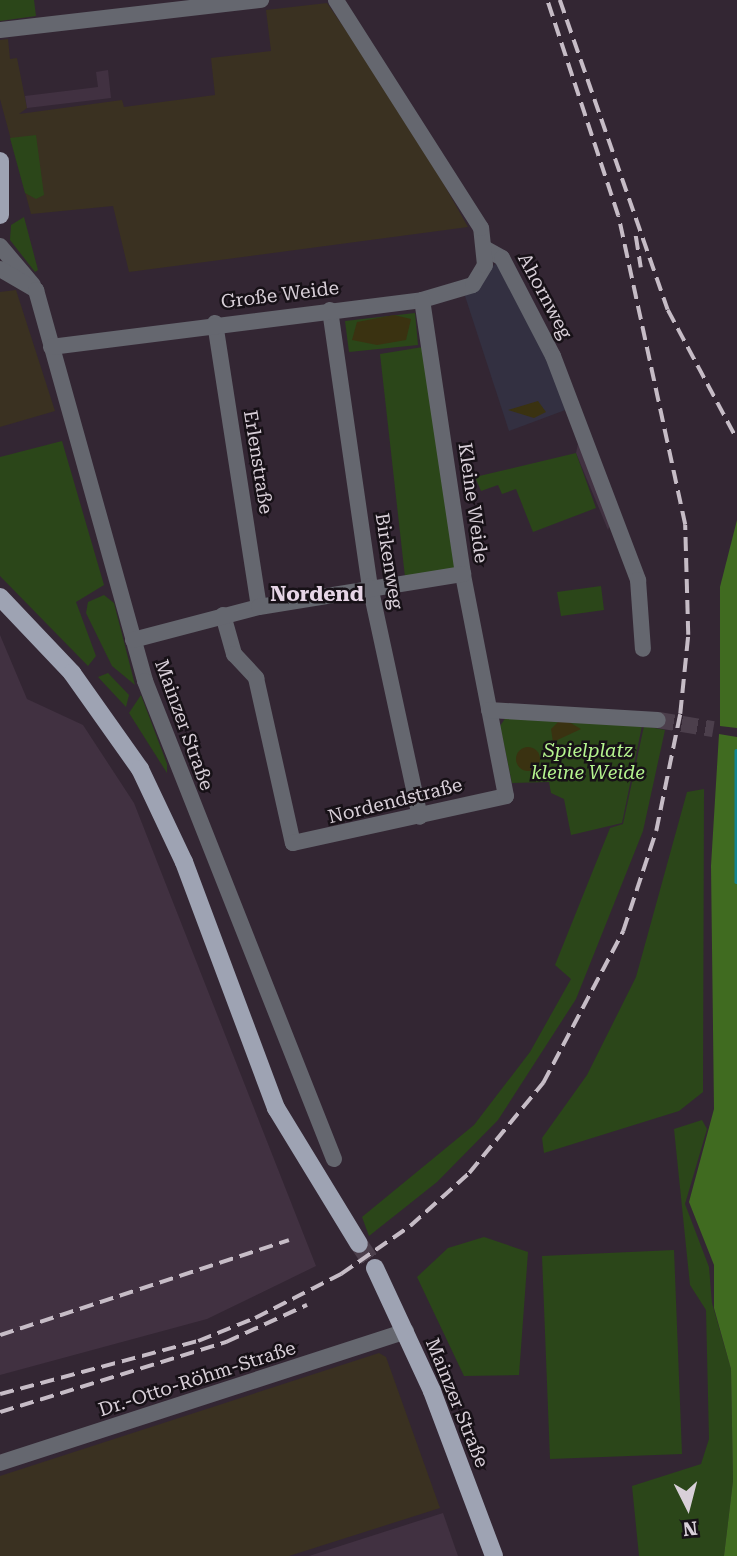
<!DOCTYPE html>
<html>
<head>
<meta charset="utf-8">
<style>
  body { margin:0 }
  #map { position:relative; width:737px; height:1556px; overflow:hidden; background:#332633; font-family:"Roboto Serif",serif }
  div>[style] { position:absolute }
  .commercial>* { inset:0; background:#3a3121 }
  .built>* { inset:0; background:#413141 }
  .education>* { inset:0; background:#333041 }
  .green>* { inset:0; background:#2b4619 }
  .forest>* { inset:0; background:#406b20 }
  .sand>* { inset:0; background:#3a3211 }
  .round { border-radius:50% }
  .stream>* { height:3.5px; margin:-1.75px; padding:0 1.75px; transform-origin:1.75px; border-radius:1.75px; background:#12848f }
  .minor-tunnel>* { height:16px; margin-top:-8px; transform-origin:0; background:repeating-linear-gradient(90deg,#4c3f4c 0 16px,transparent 0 24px) }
  .major-tunnel>* { height:18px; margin-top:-9px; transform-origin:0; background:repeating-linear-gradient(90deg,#4c3f4c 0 18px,transparent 0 27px) }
  .minor>* { height:16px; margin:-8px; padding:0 8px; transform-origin:8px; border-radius:8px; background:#65676f }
  .major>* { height:18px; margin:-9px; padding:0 9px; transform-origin:9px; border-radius:9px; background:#9ea3b3 }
  .rail>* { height:3.5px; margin-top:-1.75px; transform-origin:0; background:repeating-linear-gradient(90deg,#c6bcc6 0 14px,transparent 0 21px) }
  span { translate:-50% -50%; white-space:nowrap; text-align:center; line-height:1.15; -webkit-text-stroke:5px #171117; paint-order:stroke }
  .street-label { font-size:19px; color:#d8cfd8 }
  .park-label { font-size:19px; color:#b5f48f; font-style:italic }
  .neighbourhood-label { font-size:21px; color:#e6d5e6; font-weight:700 }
  .north { position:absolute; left:653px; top:1472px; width:70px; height:70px; -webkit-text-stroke:5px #171117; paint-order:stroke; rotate:174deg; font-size:19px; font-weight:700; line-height:28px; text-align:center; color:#d8cfd8 }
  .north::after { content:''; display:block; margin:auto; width:24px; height:32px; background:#d8cfd8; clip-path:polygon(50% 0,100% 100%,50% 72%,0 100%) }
</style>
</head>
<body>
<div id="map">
  <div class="commercial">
    <i style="clip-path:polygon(327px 3px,407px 119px,468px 227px,129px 272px,113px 206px,31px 214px,0 99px,0 40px,8px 39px,10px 59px,17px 58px,27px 108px,19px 114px,122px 100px,124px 107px,215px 95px,211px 58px,271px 51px,266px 10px)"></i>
    <i style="clip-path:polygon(16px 290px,55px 411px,0 427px,0 292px)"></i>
    <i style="clip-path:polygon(379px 1353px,386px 1357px,440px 1508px,289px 1556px,0 1556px,0 1476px)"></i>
  </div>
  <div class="built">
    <i style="clip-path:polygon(108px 70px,111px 98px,27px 108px,25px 96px,98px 87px,96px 72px)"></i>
    <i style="clip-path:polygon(580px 434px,612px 518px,608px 530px,576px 453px)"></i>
    <i style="clip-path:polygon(0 635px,27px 699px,83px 725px,134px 803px,316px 1266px,207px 1319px,0 1375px)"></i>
    <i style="clip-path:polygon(443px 1513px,458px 1556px,309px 1556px)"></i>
  </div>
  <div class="education">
    <i style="clip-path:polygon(497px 262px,519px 291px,568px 409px,509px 431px,465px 296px)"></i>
  </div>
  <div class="green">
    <i style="clip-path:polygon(0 0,34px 0,36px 16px,0 21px)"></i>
    <i style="clip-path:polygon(36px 135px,44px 195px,36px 199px,25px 193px,10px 138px)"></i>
    <i style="clip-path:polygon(24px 217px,38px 270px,35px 272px,10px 240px,11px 225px)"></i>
    <i style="clip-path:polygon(415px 313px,418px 345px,349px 352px,345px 321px)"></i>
    <i style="clip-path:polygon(429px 346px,460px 571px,405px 577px,380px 354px)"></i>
    <i style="clip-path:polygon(62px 441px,104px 585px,76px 602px,96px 656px,88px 666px,0 576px,0 457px)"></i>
    <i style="clip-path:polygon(576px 453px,596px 508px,533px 532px,516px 489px,502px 494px,498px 485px,481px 491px,475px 477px)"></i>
    <i style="clip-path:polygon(601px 586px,604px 610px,561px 616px,557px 592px)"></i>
    <i style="clip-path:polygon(104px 595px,114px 603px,135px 685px,112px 666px,86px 613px,88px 602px)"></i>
    <i style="clip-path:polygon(108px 673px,129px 695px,126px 707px,98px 677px)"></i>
    <i style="clip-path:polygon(141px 695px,167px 764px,167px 773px,129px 713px)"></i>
    <i style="clip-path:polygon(506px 717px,643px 721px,622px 823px,571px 835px,564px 799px,551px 793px,549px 782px,512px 783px,500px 726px)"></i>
    <i style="clip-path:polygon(644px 726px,665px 730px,643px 831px,576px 999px,498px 1120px,437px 1182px,369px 1236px,362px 1217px,474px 1125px,530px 1052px,571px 979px,555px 965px,610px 828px,623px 824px)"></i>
    <i style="clip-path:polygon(704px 789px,703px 1092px,679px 1111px,544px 1153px,542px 1138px,587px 1075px,636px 977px,687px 792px)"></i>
    <i style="clip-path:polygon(702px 1120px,707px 1129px,685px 1204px,709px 1267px,712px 1303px,731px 1369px,733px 1481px,724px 1556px,639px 1556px,632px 1486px,701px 1464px,709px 1439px,706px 1310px,690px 1285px,674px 1129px)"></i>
    <i style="clip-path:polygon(484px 1237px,528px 1252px,519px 1375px,464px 1376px,417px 1277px,448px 1248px)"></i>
    <i style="clip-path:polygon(674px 1250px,682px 1454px,550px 1459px,542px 1256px)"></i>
  </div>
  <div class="forest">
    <i style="clip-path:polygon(737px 520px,737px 728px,720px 726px,720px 587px)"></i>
    <i style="clip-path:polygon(719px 734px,737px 737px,737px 1556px,724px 1556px,733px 1481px,731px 1369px,714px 1308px,714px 1265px,689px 1202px,714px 1109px,711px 866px)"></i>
  </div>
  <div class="sand">
    <i style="clip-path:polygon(394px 315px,411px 319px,406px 340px,377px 345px,352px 340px,357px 322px)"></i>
    <i style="clip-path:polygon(538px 401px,546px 412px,534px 418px,508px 410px)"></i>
    <i style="clip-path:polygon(562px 718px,581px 729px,553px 742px,551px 729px)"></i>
    <i class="round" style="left:516px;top:747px;width:24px;height:24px"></i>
  </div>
  <div class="stream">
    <i style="left:737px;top:751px;width:131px;rotate:90deg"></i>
  </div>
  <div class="minor-tunnel">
    <i style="left:658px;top:720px;width:56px;rotate:9.3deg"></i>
  </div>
  <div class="major-tunnel">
    <i style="left:359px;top:1244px;width:29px;rotate:56deg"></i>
  </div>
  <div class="minor">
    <i style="left:0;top:30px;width:263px;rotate:-6.6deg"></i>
    <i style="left:0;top:246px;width:51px;rotate:49.8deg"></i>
    <i style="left:486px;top:249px;width:18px;rotate:29deg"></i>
    <i style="left:502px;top:258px;width:110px;rotate:62.5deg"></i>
    <i style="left:553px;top:356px;width:240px;rotate:69.2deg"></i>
    <i style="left:638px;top:580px;width:69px;rotate:85.9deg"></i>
    <i style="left:0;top:269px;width:42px;rotate:30.3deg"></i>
    <i style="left:36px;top:290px;width:406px;rotate:74.4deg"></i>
    <i style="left:145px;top:681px;width:514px;rotate:68.43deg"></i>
    <i style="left:330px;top:310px;width:279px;rotate:81.8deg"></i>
    <i style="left:370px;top:586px;width:236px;rotate:77.8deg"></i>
    <i style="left:215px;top:323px;width:287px;rotate:81.2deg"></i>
    <i style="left:51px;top:347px;width:374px;rotate:-7.2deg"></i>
    <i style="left:422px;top:300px;width:53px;rotate:-16.4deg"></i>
    <i style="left:473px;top:285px;width:23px;rotate:-59deg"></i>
    <i style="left:485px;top:265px;width:37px;rotate:-96deg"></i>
    <i style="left:481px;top:228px;width:270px;rotate:-122.5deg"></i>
    <i style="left:223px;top:615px;width:41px;rotate:74.2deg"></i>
    <i style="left:234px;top:654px;width:33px;rotate:47deg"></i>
    <i style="left:256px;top:678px;width:169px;rotate:77.4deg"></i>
    <i style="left:293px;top:843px;width:218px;rotate:-12.4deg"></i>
    <i style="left:506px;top:796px;width:226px;rotate:-101deg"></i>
    <i style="left:463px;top:574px;width:277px;rotate:-98.5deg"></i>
    <i style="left:133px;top:640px;width:130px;rotate:-14.7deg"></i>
    <i style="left:259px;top:607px;width:207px;rotate:-9.2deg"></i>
    <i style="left:489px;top:710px;width:169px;rotate:3.4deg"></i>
    <i style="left:0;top:1463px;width:427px;rotate:-18deg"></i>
  </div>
  <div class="major">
    <i style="left:0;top:161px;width:54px;rotate:90deg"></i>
    <i style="left:0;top:597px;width:105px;rotate:46.5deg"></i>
    <i style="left:72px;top:673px;width:118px;rotate:54.7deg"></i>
    <i style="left:140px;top:769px;width:103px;rotate:64.7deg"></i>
    <i style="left:184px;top:862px;width:263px;rotate:69.5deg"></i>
    <i style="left:276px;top:1108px;width:159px;rotate:58.6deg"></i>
    <i style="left:375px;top:1268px;width:136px;rotate:65.1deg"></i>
    <i style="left:432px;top:1391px;width:176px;rotate:69.4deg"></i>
  </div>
  <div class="rail">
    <i style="left:560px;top:0;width:328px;rotate:70.8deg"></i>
    <i style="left:668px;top:310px;width:146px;rotate:61.9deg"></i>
    <i style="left:636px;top:236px;width:32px;rotate:81deg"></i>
    <i style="left:0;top:1335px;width:304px;rotate:-18.2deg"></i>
    <i style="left:0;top:1394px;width:205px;rotate:-15deg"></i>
    <i style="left:198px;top:1341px;width:61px;rotate:-22deg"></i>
    <i style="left:255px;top:1318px;width:97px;rotate:-27.1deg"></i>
    <i style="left:341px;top:1274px;width:84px;rotate:-34.8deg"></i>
    <i style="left:410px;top:1226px;width:79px;rotate:-41.9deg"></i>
    <i style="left:469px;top:1173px;width:117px;rotate:-50.6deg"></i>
    <i style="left:543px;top:1083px;width:172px;rotate:-62.2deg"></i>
    <i style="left:623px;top:931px;width:105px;rotate:-71.7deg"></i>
    <i style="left:656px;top:831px;width:119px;rotate:-78.4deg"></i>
    <i style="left:680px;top:714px;width:79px;rotate:-84.2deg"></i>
    <i style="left:688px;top:635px;width:110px;rotate:-91.6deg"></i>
    <i style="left:685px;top:525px;width:316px;rotate:-102.2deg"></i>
    <i style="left:618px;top:216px;width:227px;rotate:-108.2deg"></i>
    <i style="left:0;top:1412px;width:237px;rotate:-17.2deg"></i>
    <i style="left:226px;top:1342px;width:89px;rotate:-24.6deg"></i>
  </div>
  <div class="street-label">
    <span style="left:280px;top:295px;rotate:-7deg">Große Weide</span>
    <span style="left:545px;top:296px;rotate:62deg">Ahornweg</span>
    <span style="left:258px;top:462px;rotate:81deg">Erlenstraße</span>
    <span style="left:473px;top:503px;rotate:82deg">Kleine Weide</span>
    <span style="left:389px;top:561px;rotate:81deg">Birkenweg</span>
    <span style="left:184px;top:725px;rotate:70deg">Mainzer Straße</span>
    <span style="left:395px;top:801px;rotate:-14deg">Nordendstraße</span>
    <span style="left:197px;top:1379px;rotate:-18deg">Dr.-Otto-Röhm-Straße</span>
    <span style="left:457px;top:1403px;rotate:68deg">Mainzer Straße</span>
  </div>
  <div class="park-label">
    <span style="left:588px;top:762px">Spielplatz<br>kleine Weide</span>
  </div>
  <div class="neighbourhood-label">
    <span style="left:317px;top:594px">Nordend</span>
  </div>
  <div class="north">N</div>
</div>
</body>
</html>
